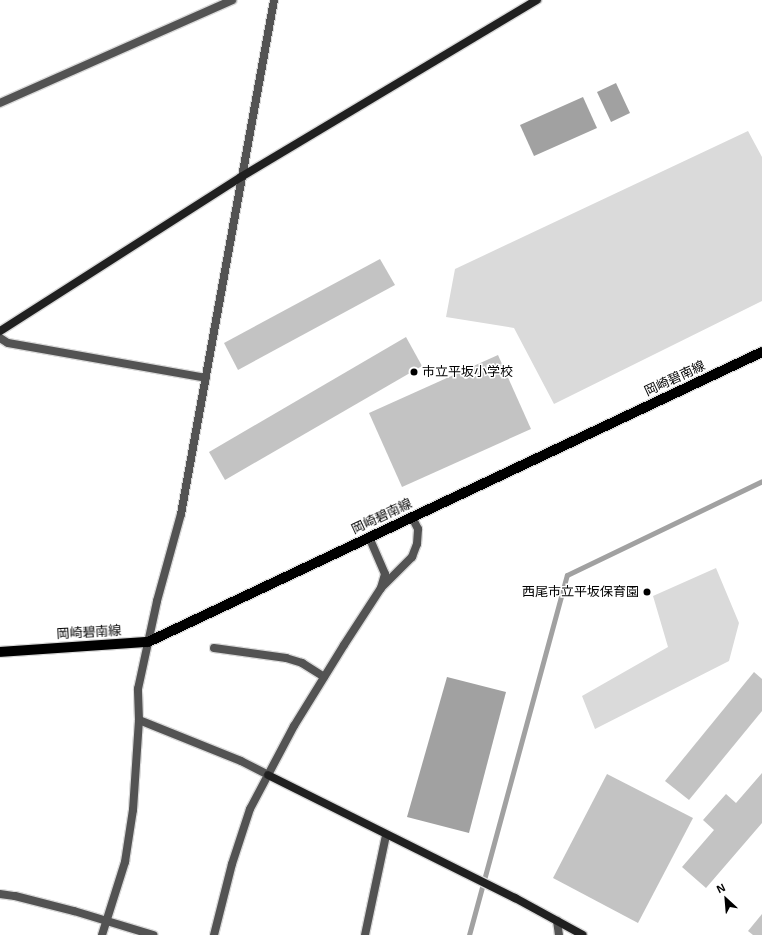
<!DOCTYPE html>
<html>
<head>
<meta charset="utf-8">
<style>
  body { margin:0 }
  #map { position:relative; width:762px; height:935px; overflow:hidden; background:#fff; font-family:Helvetica,"Noto Sans JP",sans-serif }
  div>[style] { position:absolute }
  .green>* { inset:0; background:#dadada }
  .water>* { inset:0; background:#a1a1a1 }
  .stream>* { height:5px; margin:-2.5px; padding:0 2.5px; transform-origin:2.5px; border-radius:2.5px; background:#a1a1a1 }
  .building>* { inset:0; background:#c3c3c3 }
  .roads { filter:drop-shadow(1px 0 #dbdbdb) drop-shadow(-1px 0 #dbdbdb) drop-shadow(0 1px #dbdbdb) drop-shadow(0 -1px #dbdbdb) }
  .street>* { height:8px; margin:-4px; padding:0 4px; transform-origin:4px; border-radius:4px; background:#535353 }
  .secondary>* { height:8px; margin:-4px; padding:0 4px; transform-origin:4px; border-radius:4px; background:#202020 }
  .primary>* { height:10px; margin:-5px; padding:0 5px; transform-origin:5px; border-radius:5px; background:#000 }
  .dots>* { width:11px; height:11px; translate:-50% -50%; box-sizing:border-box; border:2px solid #fff; border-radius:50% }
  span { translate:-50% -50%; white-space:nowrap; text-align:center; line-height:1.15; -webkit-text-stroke:3px #fff; paint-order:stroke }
  .poi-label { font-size:13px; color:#000 }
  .left { translate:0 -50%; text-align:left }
  .right { translate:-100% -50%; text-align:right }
  .street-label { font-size:13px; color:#000 }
  .north { position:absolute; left:706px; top:879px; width:40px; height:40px; -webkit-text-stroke:3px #fff; paint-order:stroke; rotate:334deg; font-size:11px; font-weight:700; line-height:16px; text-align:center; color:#000 }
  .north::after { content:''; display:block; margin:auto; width:14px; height:18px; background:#000; clip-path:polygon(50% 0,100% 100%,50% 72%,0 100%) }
</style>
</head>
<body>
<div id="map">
  <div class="green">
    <i style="clip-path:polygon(748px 131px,762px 157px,762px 301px,554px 404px,514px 328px,446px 317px,455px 269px)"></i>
    <i style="clip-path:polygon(716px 568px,739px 623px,729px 661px,595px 729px,582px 696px,668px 647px,653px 596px)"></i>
  </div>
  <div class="water">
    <i style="clip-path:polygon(616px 83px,630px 113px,611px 122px,597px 92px)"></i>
    <i style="clip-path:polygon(583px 97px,597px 128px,534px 156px,520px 125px)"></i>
    <i style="clip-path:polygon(447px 677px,506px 692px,469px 833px,407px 817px)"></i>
  </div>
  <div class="stream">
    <i style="left:469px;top:935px;width:373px;rotate:-74.8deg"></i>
    <i style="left:567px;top:575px;width:216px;rotate:-25.7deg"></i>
  </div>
  <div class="building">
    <i style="clip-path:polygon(380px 259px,395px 285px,238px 370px,224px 343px)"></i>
    <i style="clip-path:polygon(406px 337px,422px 366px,225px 480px,209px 452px)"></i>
    <i style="clip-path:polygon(498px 355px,531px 429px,402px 487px,369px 413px)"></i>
    <i style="clip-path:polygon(754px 672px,762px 679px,762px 711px,689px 800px,665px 781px)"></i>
    <i style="clip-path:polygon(762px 773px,762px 823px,706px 888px,682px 867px,714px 830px,703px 820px,726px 794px,736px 803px)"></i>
    <i style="clip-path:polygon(607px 774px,693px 818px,638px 923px,553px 878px)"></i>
    <i style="clip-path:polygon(762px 914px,762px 935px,753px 935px,748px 931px)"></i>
  </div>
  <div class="roads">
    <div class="street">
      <i style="left:0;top:103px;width:254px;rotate:-23.9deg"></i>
      <i style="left:0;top:338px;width:9px;rotate:32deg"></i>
      <i style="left:8px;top:343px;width:201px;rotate:10deg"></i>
      <i style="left:369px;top:537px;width:40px;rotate:66.6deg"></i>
      <i style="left:385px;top:574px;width:15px;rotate:106deg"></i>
      <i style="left:214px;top:648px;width:73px;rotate:7.9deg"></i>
      <i style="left:286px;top:658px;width:17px;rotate:17deg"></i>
      <i style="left:302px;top:663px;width:26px;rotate:32deg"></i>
      <i style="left:139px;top:720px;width:110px;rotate:21.9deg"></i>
      <i style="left:241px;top:761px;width:30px;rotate:27deg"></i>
      <i style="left:0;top:894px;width:15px;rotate:8deg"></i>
      <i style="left:15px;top:896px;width:61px;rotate:14.3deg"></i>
      <i style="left:74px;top:911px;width:83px;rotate:16.9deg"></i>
      <i style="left:557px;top:921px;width:14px;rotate:82deg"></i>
      <i style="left:102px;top:935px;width:77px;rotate:-72.5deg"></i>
      <i style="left:125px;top:862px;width:53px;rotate:-81.3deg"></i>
      <i style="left:133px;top:810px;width:90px;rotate:-86.2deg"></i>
      <i style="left:139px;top:720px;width:31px;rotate:-92deg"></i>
      <i style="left:138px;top:689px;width:90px;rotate:-77.8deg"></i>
      <i style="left:157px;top:601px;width:90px;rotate:-74.6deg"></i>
      <i style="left:181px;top:514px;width:522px;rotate:-79.74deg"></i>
      <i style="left:214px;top:935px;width:73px;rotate:-75.8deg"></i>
      <i style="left:232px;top:864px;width:58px;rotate:-71.9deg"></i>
      <i style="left:250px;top:809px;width:94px;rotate:-62.1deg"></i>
      <i style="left:294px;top:726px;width:95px;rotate:-58.3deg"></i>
      <i style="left:344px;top:645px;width:68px;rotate:-57deg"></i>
      <i style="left:381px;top:588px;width:44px;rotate:-45deg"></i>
      <i style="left:412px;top:557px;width:14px;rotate:-69deg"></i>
      <i style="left:417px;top:544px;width:15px;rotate:-86deg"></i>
      <i style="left:418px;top:529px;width:13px;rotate:-117deg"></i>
      <i style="left:365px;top:935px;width:102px;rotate:-78.1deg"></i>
    </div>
    <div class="secondary">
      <i style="left:0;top:331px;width:286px;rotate:-32.6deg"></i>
      <i style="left:241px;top:177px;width:345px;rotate:-30.9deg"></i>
      <i style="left:268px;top:775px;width:276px;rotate:26.5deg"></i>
      <i style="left:515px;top:898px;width:77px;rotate:28.6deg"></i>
    </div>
    <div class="primary">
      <i style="left:0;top:652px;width:148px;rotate:-3.9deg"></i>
      <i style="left:148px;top:642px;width:679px;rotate:-25.28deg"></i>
    </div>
  </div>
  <div class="dots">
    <i style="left:414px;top:372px;background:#000"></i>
    <i style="left:647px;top:592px;background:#000"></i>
  </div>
  <div class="poi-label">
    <span class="left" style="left:422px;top:372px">市立平坂小学校</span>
    <span class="right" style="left:639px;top:592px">西尾市立平坂保育園</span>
  </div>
  <div class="street-label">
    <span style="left:675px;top:379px;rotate:-25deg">岡崎碧南線</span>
    <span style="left:382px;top:517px;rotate:-25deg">岡崎碧南線</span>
    <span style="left:89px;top:633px;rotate:-3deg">岡崎碧南線</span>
  </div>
  <div class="north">N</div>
</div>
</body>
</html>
